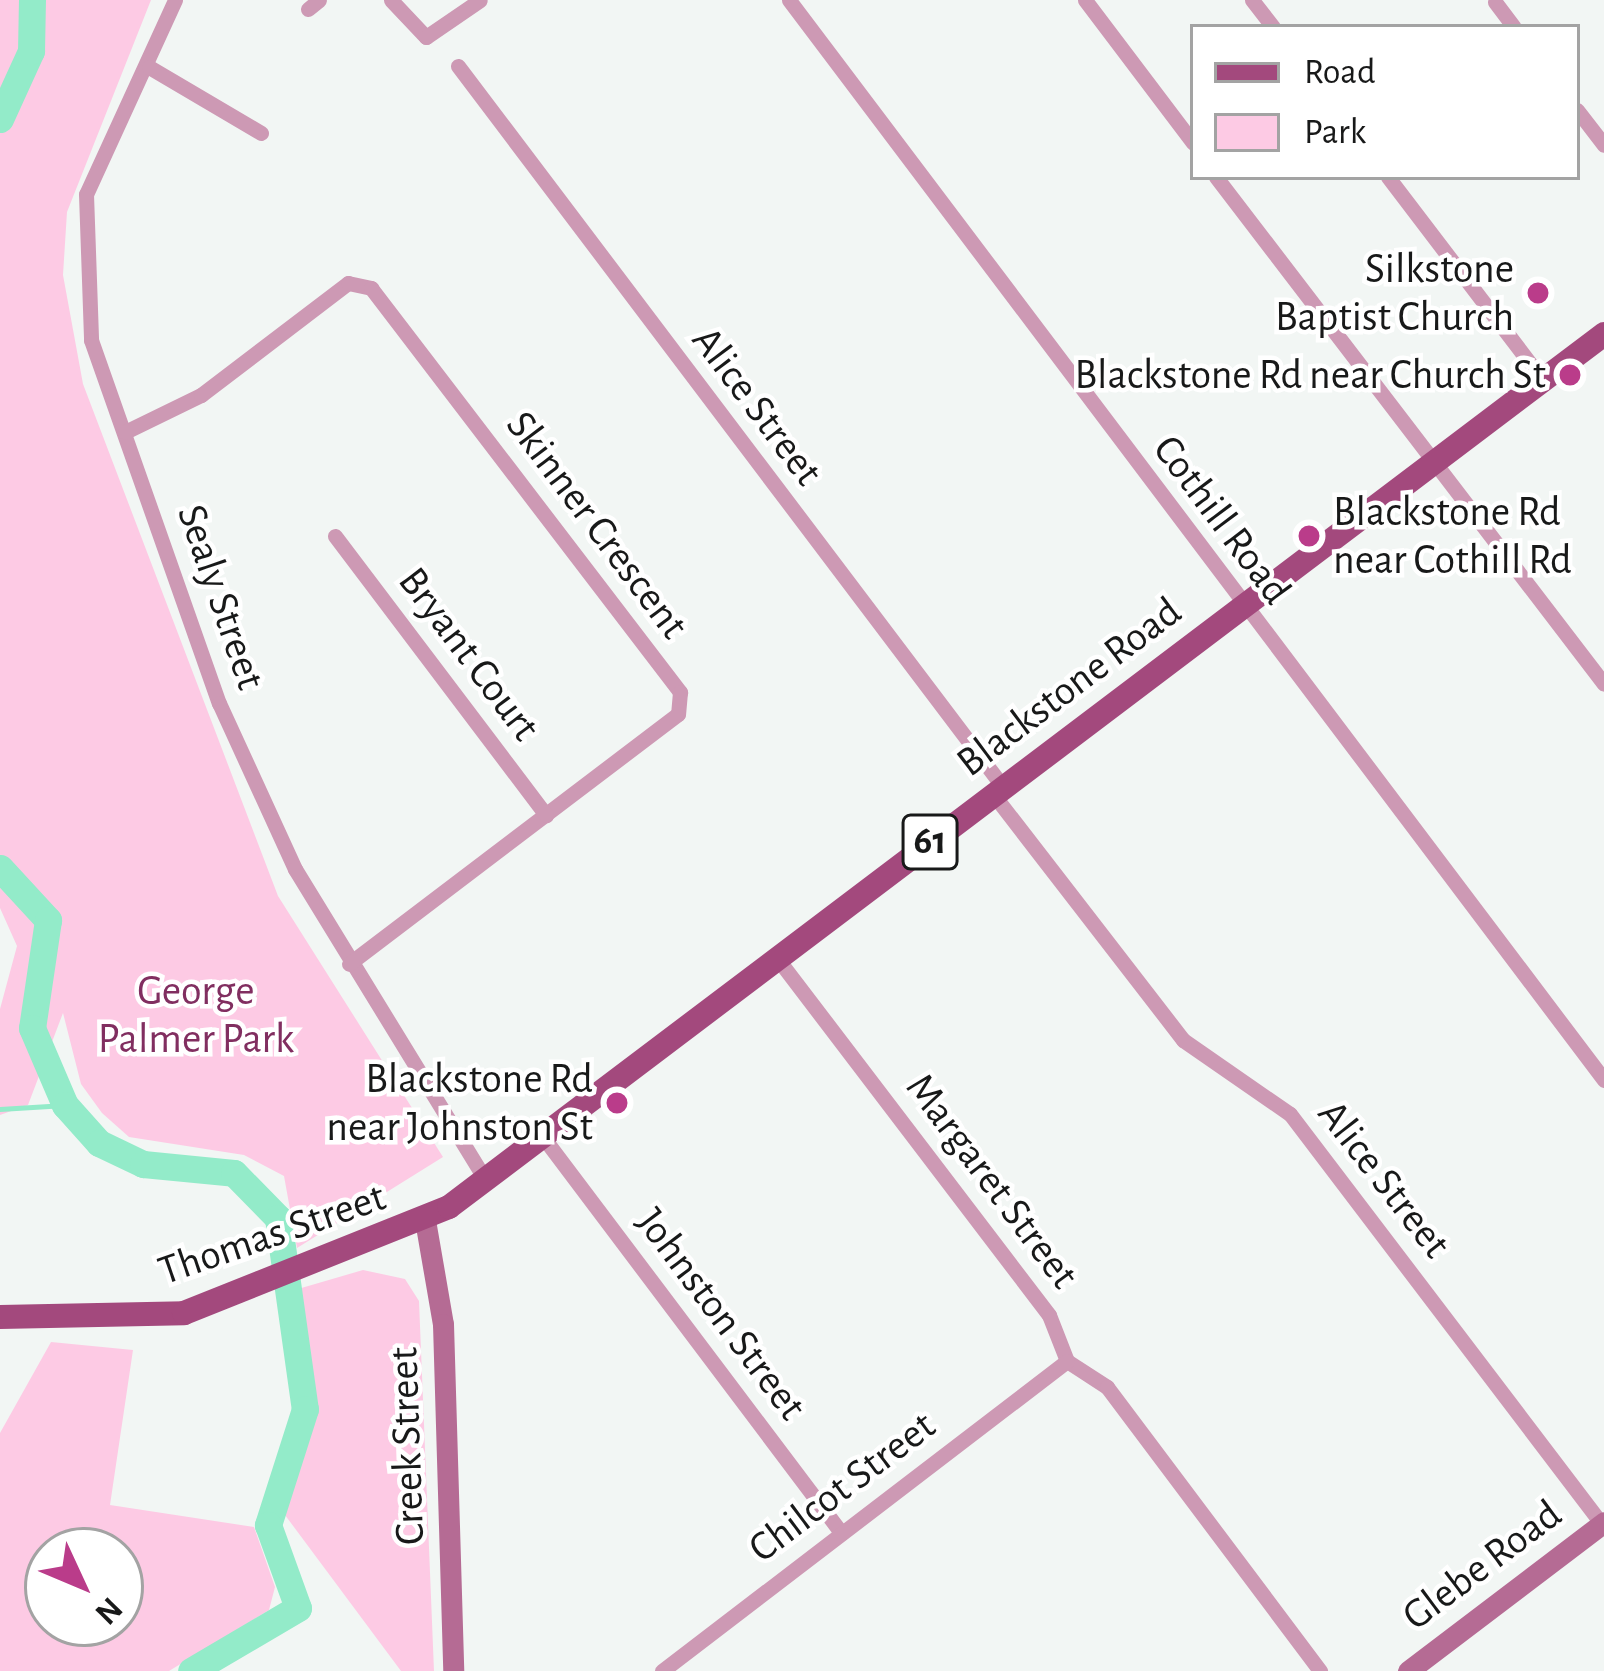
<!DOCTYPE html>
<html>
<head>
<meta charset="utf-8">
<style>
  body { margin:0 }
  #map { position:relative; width:1604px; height:1671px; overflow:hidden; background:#f2f6f4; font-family:"Alegreya Sans",sans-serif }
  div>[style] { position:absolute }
  .green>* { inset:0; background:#fdcae4 }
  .stream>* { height:4.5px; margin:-2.25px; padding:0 2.25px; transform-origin:2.25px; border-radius:2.25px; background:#93ebc9 }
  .river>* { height:27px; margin:-13.5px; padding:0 13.5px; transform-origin:13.5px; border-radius:13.5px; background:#93ebc9 }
  .street>* { height:15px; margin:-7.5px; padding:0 7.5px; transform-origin:7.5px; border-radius:7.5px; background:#cd99b4 }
  .secondary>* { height:21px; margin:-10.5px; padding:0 10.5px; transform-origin:10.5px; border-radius:10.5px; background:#b56b94 }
  .primary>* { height:24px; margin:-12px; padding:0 12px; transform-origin:12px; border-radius:12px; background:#a3497d }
  .dots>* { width:33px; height:33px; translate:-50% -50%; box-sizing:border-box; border:6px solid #fff; border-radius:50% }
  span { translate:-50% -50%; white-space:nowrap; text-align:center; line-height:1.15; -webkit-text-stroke:9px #fff; paint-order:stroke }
  .shield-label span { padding:3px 9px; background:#fff; border:3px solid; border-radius:9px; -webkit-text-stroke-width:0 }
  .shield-label { font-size:39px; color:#181919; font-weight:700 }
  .poi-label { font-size:42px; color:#181919 }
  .right { translate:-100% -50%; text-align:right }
  .left { translate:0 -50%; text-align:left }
  .street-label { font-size:42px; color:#181919 }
  .park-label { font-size:42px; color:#812e60 }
  .legend { position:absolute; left:1190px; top:24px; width:390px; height:156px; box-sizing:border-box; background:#fff; border:3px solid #a3a3a3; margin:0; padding:15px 21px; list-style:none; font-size:36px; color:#181919 }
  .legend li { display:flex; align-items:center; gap:24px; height:60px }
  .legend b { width:60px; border:3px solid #a3a3a3 }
  .north { position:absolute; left:24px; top:1527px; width:120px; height:120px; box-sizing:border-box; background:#fff; border:3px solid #a3a3a3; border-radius:50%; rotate:134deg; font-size:33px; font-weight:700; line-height:48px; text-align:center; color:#181919 }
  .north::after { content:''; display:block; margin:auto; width:42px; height:54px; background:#ba3c8a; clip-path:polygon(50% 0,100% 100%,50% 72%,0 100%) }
</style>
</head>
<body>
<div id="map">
  <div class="green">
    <i style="clip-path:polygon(0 0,151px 0,67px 212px,63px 275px,83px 384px,278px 896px,443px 1157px,297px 1248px,284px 1176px,244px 1155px,129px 1137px,102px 1113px,81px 1084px,63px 1013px,28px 1105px,0 1115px,0 1009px,17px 946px,0 908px)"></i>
    <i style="clip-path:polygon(363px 1270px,405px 1279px,419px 1301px,434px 1671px,401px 1671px,285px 1515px,315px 1403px,298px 1289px)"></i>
    <i style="clip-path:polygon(evenodd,51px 1342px,133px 1350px,110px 1505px,254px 1527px,275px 1587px,269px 1610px,169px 1671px,0 1671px,0 1433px,51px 1342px,120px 1551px,120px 1623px,48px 1623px,48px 1551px,120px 1551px)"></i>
  </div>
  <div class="stream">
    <i style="left:0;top:1109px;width:65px;rotate:-3.5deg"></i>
  </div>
  <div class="river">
    <i style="left:0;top:119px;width:75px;rotate:-65.5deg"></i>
    <i style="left:31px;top:51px;width:51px;rotate:-88.9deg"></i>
    <i style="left:0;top:868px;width:71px;rotate:47.3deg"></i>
    <i style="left:48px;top:920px;width:109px;rotate:98.4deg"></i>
    <i style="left:32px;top:1028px;width:84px;rotate:66.8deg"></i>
    <i style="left:65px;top:1105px;width:51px;rotate:48.2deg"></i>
    <i style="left:99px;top:1143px;width:49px;rotate:25.5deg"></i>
    <i style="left:143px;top:1164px;width:91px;rotate:5.6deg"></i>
    <i style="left:234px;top:1173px;width:63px;rotate:45.6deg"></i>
    <i style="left:278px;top:1218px;width:193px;rotate:82deg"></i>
    <i style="left:305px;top:1409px;width:122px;rotate:107.7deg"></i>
    <i style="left:268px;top:1525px;width:88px;rotate:70.1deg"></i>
    <i style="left:298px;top:1608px;width:124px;rotate:149.5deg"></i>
  </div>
  <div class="street">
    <i style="left:175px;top:0;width:213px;rotate:114.6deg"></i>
    <i style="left:86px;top:194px;width:146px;rotate:88deg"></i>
    <i style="left:91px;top:340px;width:385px;rotate:70.6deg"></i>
    <i style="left:219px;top:703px;width:183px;rotate:65.4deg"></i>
    <i style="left:295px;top:869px;width:366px;rotate:58.5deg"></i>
    <i style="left:391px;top:0;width:51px;rotate:46.6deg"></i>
    <i style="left:426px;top:37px;width:65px;rotate:-34.4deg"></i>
    <i style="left:789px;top:0;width:1353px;rotate:52.96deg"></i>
    <i style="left:1085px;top:0;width:179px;rotate:52.9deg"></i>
    <i style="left:1252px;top:0;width:34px;rotate:52deg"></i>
    <i style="left:1495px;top:2px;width:31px;rotate:53deg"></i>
    <i style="left:308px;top:9px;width:14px;rotate:-39deg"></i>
    <i style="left:458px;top:66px;width:904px;rotate:52.91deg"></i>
    <i style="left:149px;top:67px;width:130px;rotate:30.5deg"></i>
    <i style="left:1577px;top:110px;width:44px;rotate:52.4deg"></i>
    <i style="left:1216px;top:177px;width:638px;rotate:52.57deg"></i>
    <i style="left:1388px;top:177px;width:253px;rotate:52.7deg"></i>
    <i style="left:125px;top:432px;width:85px;rotate:-26deg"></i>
    <i style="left:201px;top:395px;width:185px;rotate:-37.3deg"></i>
    <i style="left:348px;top:283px;width:24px;rotate:12deg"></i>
    <i style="left:371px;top:288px;width:509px;rotate:52.59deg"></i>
    <i style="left:680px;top:692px;width:22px;rotate:95deg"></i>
    <i style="left:678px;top:714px;width:413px;rotate:142.8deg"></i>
    <i style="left:335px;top:536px;width:350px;rotate:52.9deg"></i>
    <i style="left:993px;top:794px;width:311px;rotate:52.3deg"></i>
    <i style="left:1183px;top:1040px;width:130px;rotate:34.7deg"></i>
    <i style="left:1290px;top:1114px;width:514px;rotate:52.75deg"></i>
    <i style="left:777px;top:958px;width:449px;rotate:52.7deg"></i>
    <i style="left:1049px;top:1315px;width:49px;rotate:68.6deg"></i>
    <i style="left:1067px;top:1361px;width:48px;rotate:33deg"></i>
    <i style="left:1107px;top:1387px;width:355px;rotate:53.1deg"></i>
    <i style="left:543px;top:1137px;width:496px;rotate:53deg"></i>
    <i style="left:662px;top:1671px;width:510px;rotate:-37.43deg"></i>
  </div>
  <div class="secondary">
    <i style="left:425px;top:1220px;width:106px;rotate:80.2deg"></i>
    <i style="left:443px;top:1324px;width:347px;rotate:88.3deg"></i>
    <i style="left:1408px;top:1671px;width:246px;rotate:-37.2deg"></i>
  </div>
  <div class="primary">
    <i style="left:0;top:1317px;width:184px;rotate:-1.2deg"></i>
    <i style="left:184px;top:1313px;width:285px;rotate:-21.8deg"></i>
    <i style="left:449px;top:1207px;width:1448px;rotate:-37.08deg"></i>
  </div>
  <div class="dots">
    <i style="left:1538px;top:293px;background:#ba3c8a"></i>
    <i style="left:1570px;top:375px;background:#ba3c8a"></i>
    <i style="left:1309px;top:536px;background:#ba3c8a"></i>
    <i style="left:617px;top:1103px;background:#ba3c8a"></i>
  </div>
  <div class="shield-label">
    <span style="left:930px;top:842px">61</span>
  </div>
  <div class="poi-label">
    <span class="right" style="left:1514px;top:293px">Silkstone<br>Baptist Church</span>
    <span class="right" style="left:1546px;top:375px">Blackstone Rd near Church St</span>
    <span class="left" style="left:1333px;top:536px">Blackstone Rd<br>near Cothill Rd</span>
    <span class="right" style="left:593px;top:1103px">Blackstone Rd<br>near Johnston St</span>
  </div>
  <div class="street-label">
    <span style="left:757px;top:406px;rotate:53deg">Alice Street</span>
    <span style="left:1222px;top:520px;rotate:53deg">Cothill Road</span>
    <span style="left:597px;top:525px;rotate:53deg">Skinner Crescent</span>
    <span style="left:221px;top:597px;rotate:71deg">Sealy Street</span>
    <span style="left:469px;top:654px;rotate:53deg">Bryant Court</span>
    <span style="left:1069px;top:687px;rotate:-37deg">Blackstone Road</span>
    <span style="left:1384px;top:1179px;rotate:52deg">Alice Street</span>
    <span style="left:992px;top:1181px;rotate:53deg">Margaret Street</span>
    <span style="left:272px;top:1234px;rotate:-19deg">Thomas Street</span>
    <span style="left:721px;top:1314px;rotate:53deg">Johnston Street</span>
    <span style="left:407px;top:1446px;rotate:-92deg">Creek Street</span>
    <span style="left:842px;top:1487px;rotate:-37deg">Chilcot Street</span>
    <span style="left:1482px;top:1565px;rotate:-37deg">Glebe Road</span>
  </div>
  <div class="park-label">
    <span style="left:196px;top:1015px">George<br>Palmer Park</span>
  </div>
  <ul class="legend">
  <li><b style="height:15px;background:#a3497d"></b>Road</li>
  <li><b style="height:33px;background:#fdcae4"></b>Park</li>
  </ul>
  <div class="north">N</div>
</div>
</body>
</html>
